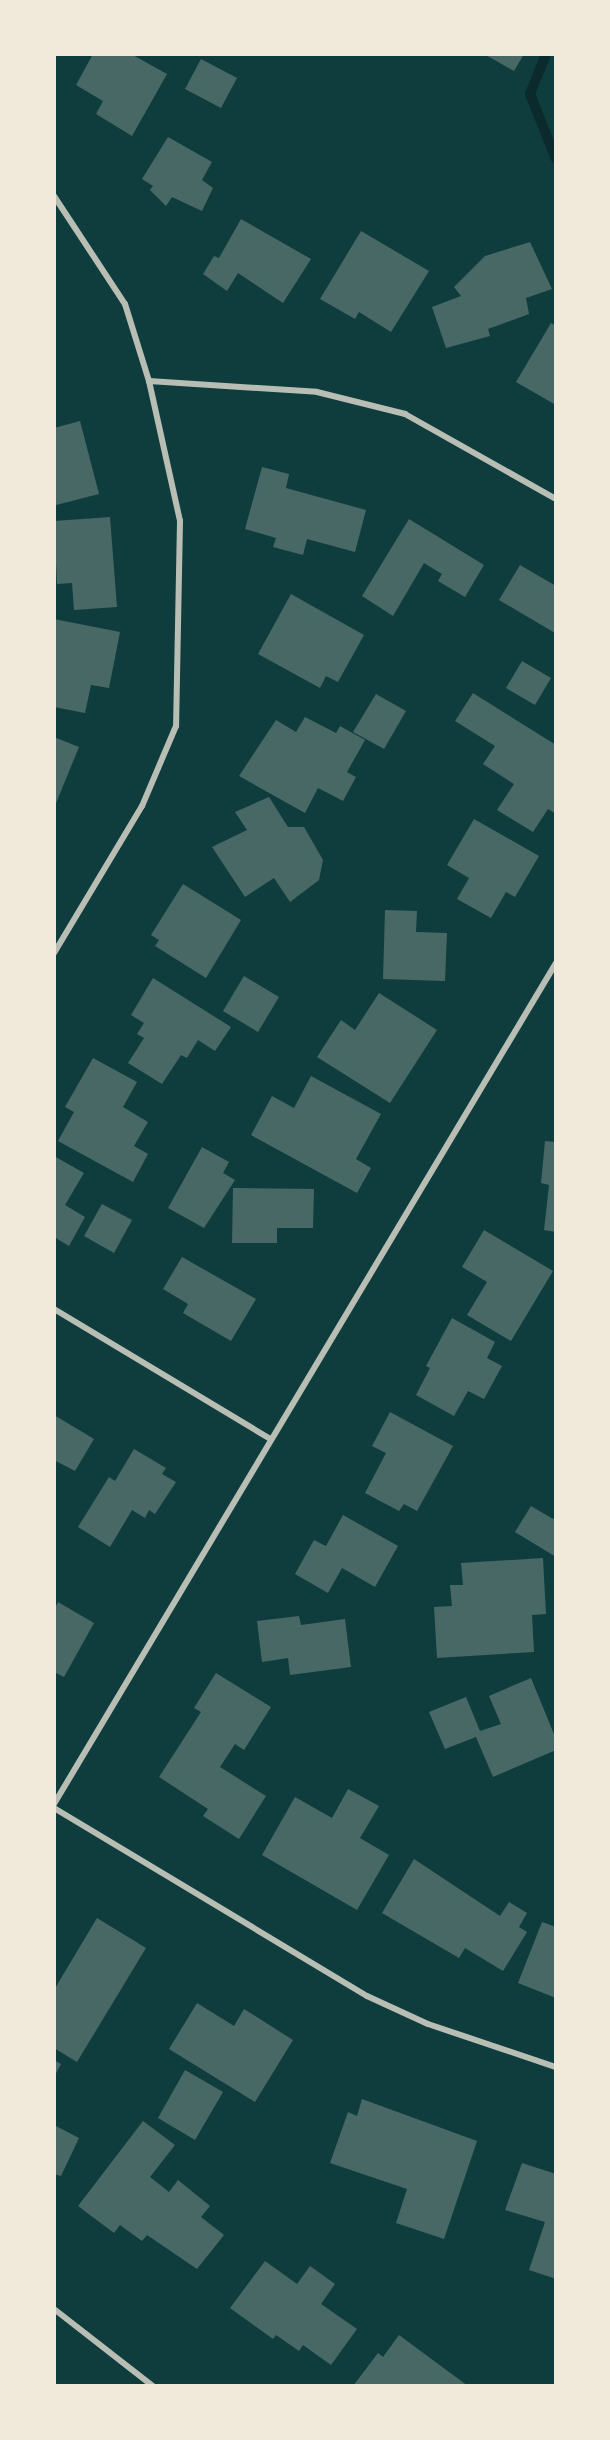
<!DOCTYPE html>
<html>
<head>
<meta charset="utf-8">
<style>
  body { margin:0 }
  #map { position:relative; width:610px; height:2440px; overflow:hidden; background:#0f3d3e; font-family:Karla,sans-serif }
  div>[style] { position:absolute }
  .stream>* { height:10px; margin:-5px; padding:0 5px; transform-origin:5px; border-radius:5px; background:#0a2a2b }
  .building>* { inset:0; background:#486865 }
  .minor>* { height:6px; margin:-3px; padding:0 3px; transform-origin:3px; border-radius:3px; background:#b8beb3 }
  span { translate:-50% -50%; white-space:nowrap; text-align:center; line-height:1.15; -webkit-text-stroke:4.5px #f1e9da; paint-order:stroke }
  .frame { position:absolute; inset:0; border:56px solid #f1e9da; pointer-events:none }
</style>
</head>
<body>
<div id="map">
  <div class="stream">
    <i style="left:546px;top:54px;width:43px;rotate:111.8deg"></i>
    <i style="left:530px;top:94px;width:70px;rotate:68.2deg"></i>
  </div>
  <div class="building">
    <i style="clip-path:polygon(93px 54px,131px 54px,167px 74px,132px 136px,96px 114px,103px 101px,76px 85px)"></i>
    <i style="clip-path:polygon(484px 54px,524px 54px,514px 71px)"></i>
    <i style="clip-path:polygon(201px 59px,237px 78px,221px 108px,185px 89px)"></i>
    <i style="clip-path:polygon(168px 137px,212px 162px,202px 180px,213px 188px,202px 211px,172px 197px,166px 206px,150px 190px,153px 186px,142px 179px)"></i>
    <i style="clip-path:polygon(241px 219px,311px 259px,283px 303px,238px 273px,227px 291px,203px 274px,214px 256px,219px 258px)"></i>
    <i style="clip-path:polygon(361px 231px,429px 271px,391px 332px,359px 312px,355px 319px,320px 299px)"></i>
    <i style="clip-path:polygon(530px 242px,552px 289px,526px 298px,529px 314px,488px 329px,490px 336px,446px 348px,432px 307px,461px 296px,454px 287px,485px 256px)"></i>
    <i style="clip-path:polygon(551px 323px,556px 326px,556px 405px,516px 382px)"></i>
    <i style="clip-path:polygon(80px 421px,99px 494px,56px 505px,54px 428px)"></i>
    <i style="clip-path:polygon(262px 467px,289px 474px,286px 488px,366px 510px,355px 552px,307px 539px,303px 555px,273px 547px,276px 538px,245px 529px)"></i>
    <i style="clip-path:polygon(110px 517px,117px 607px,74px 610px,72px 583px,57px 584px,54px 521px)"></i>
    <i style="clip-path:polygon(409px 519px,484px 565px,465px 597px,438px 581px,442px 574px,424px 563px,393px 616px,362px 596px)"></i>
    <i style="clip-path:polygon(520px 565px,556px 586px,555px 633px,499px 600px)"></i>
    <i style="clip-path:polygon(291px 594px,364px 635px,338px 682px,326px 676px,320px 688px,258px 654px)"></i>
    <i style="clip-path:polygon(54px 619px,120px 632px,109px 688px,91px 685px,85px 713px,54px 707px)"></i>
    <i style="clip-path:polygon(522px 661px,551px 678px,535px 705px,506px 688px)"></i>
    <i style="clip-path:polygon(473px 693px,556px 745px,556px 814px,548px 809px,533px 832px,497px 810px,514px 784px,483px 764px,495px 746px,455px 721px)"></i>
    <i style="clip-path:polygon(376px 694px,406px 711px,384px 749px,353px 732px)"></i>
    <i style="clip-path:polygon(305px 717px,336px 733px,340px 726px,365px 740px,347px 772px,356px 777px,343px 801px,318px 788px,305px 813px,239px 776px,276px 720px,296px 732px)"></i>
    <i style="clip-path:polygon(54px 737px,79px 747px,54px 808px)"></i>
    <i style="clip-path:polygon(269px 797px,288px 827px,304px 827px,323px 860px,319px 880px,290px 902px,274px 878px,245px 897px,212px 847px,247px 830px,235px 812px)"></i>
    <i style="clip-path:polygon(474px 819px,539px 856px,515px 897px,506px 892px,491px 918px,457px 899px,469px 878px,447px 865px)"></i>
    <i style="clip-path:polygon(183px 884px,241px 920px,206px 978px,155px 946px,159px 940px,151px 935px)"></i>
    <i style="clip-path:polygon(385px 910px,417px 911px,416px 932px,447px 933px,445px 981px,383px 979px)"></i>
    <i style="clip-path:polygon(244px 976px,279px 997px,258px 1032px,223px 1011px)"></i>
    <i style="clip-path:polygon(153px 978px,231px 1027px,215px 1051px,198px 1040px,187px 1058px,181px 1055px,162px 1084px,128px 1063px,144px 1038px,137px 1034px,144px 1023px,131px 1015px)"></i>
    <i style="clip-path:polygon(379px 993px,437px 1030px,390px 1103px,317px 1057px,341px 1020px,355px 1030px)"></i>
    <i style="clip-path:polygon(93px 1058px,137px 1082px,123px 1107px,148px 1122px,134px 1146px,148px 1154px,133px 1182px,58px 1141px,74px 1112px,65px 1107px)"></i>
    <i style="clip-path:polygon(311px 1076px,381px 1114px,356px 1159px,371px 1168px,357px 1193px,251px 1135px,272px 1096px,294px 1108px)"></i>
    <i style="clip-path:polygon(545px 1141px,556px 1142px,556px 1232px,544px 1230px,549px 1185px,541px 1183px)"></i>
    <i style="clip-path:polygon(202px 1147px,229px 1162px,223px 1173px,235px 1180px,204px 1228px,168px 1208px)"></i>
    <i style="clip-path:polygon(54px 1156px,84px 1173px,65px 1205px,85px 1217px,69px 1246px,54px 1237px)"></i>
    <i style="clip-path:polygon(233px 1188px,314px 1189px,313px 1228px,277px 1228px,277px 1243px,232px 1243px)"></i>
    <i style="clip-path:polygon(102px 1204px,132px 1220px,114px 1253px,84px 1236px)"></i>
    <i style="clip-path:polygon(484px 1230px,553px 1271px,511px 1341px,467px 1315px,487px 1282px,462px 1267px)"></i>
    <i style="clip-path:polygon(182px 1257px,256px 1299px,231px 1341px,183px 1313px,188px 1304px,163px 1289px)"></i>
    <i style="clip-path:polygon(452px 1318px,495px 1342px,487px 1358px,502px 1366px,484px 1399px,468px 1391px,454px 1416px,416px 1395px,430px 1368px,426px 1366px)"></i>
    <i style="clip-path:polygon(390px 1412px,453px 1446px,417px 1511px,404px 1504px,399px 1511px,365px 1493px,386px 1453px,372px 1446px)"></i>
    <i style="clip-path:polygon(54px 1415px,94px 1439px,75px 1471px,54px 1460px)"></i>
    <i style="clip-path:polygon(134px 1449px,166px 1468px,162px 1474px,176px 1482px,155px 1514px,149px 1510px,145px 1518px,132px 1510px,110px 1547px,78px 1527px,109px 1477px,115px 1481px)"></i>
    <i style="clip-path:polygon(531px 1506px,553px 1519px,556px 1515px,556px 1557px,515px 1532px)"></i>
    <i style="clip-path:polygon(343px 1515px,398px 1546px,375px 1587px,342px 1568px,328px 1593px,295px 1574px,314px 1540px,326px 1546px)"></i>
    <i style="clip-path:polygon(543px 1558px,546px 1614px,532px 1615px,534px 1652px,437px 1658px,434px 1607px,452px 1606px,450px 1585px,463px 1585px,461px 1563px)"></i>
    <i style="clip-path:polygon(58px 1602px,94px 1623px,64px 1677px,54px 1672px,54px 1610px)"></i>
    <i style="clip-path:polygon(299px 1616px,301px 1625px,345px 1619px,351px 1667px,290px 1675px,288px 1658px,262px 1662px,257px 1621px)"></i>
    <i style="clip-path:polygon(216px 1673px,271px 1707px,244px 1750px,235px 1744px,220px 1767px,266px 1796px,239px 1839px,203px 1816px,208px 1809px,159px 1777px,201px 1712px,194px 1708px)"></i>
    <i style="clip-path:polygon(531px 1678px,556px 1739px,556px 1750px,493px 1777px,476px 1737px,445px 1749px,429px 1712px,466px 1697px,480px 1731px,501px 1724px,489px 1696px)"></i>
    <i style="clip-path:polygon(348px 1789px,379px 1806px,360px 1838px,389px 1855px,357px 1910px,262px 1855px,295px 1797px,332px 1818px)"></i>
    <i style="clip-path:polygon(414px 1859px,500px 1916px,509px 1902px,527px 1913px,519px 1927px,527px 1932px,503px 1971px,465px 1948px,459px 1958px,382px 1913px)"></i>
    <i style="clip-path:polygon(97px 1918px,146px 1948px,77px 2062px,54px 2048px,54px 1990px)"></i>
    <i style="clip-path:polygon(542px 1922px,556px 1927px,556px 1998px,518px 1983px)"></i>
    <i style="clip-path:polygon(197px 2003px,234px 2026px,244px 2009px,293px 2040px,255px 2102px,169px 2049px)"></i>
    <i style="clip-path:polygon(54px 2060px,61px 2064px,54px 2077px)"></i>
    <i style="clip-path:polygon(185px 2070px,223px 2092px,195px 2140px,158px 2118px)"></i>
    <i style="clip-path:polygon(362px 2099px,477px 2141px,444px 2239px,396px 2223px,407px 2189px,330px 2163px,348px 2112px,357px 2116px)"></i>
    <i style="clip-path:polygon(143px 2121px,175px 2145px,150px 2177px,169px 2192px,178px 2180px,210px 2206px,201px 2217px,224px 2235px,197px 2269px,147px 2235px,142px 2241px,120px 2225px,114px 2233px,78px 2206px)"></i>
    <i style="clip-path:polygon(54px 2125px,79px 2138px,61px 2176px,54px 2174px)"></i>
    <i style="clip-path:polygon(522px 2163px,556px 2174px,556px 2279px,529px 2270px,545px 2222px,505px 2210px)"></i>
    <i style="clip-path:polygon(265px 2261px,297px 2284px,310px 2266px,335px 2284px,321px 2304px,357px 2329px,331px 2365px,303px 2345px,299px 2351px,276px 2335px,273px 2339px,230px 2308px)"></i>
    <i style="clip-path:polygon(399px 2335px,468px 2386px,353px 2386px,378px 2353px,383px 2357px)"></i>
  </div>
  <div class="minor">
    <i style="left:54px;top:196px;width:129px;rotate:56.7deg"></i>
    <i style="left:125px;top:304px;width:81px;rotate:72.7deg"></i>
    <i style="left:149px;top:381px;width:143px;rotate:77.5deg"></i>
    <i style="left:180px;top:521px;width:205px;rotate:91.1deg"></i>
    <i style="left:176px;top:726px;width:87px;rotate:113deg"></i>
    <i style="left:142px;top:806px;width:171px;rotate:120.9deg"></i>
    <i style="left:149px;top:381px;width:168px;rotate:3.7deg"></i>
    <i style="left:317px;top:392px;width:91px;rotate:14deg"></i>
    <i style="left:405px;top:414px;width:173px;rotate:29.4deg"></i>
    <i style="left:54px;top:1309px;width:252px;rotate:31deg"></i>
    <i style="left:54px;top:1804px;width:979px;rotate:-59.17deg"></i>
    <i style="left:54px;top:1808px;width:365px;rotate:31deg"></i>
    <i style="left:367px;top:1996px;width:67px;rotate:24.7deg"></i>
    <i style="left:428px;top:2024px;width:135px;rotate:18.6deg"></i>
    <i style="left:54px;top:2309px;width:125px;rotate:37.9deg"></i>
  </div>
  <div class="frame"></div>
</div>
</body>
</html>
